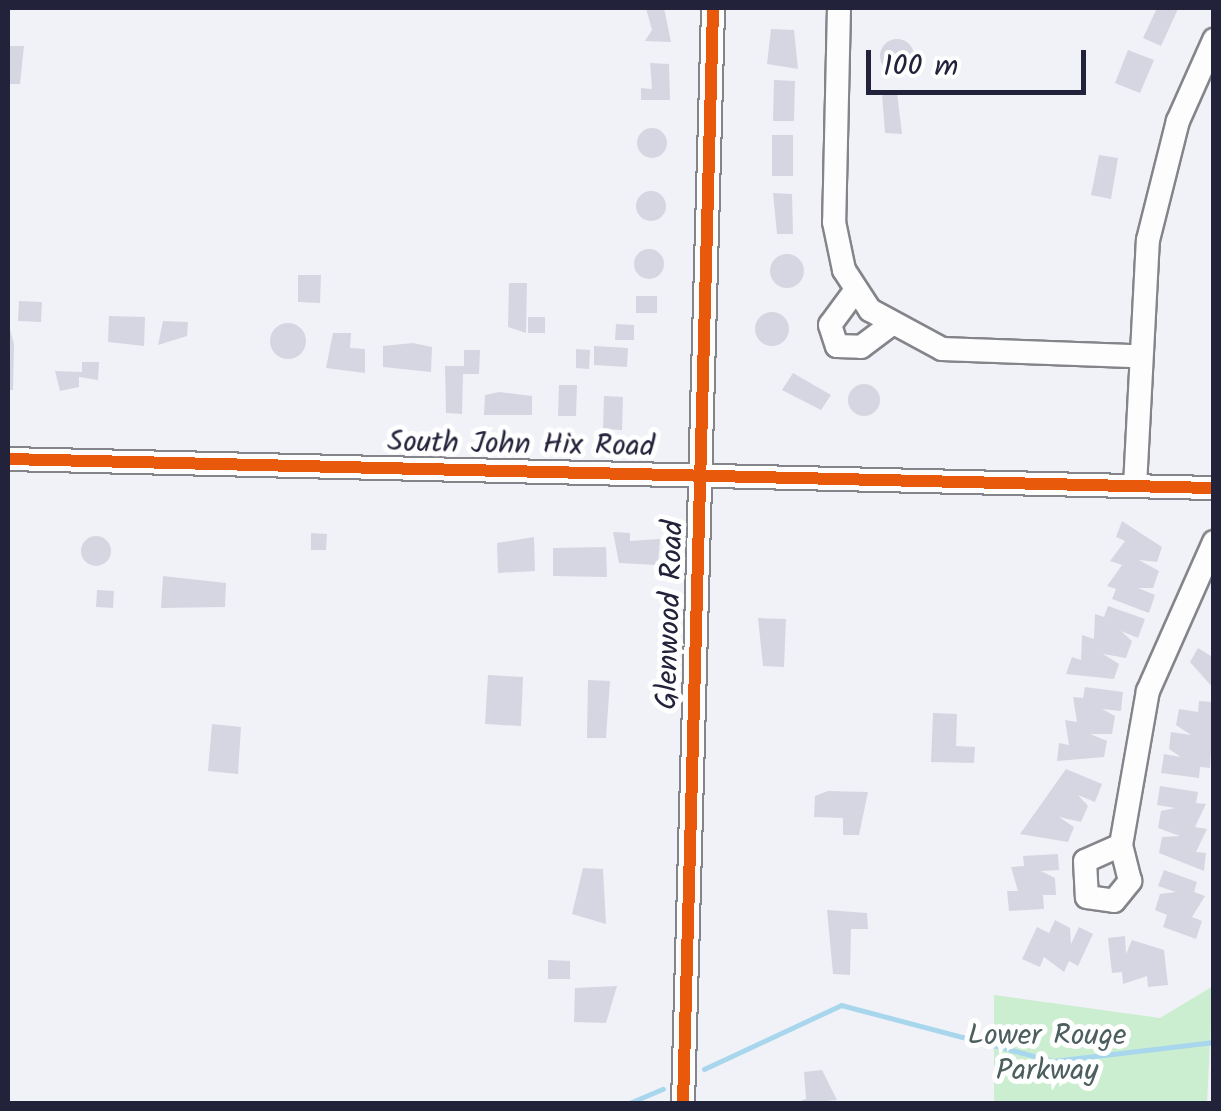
<!DOCTYPE html>
<html>
<head>
<meta charset="utf-8">
<style>
  body { margin:0 }
  #map { position:relative; width:1221px; height:1111px; overflow:hidden; background:#f1f2f7; font-family:Kalam,sans-serif }
  div>[style] { position:absolute }
  .green>* { inset:0; background:#cceed0 }
  .stream>* { height:5px; margin:-2.5px; padding:0 2.5px; transform-origin:2.5px; border-radius:2.5px; background:#a8d7ed }
  .building>* { inset:0; background:#d6d6e2 }
  .round { border-radius:50% }
  .roads { filter:drop-shadow(2px 0 #84848b) drop-shadow(-2px 0 #84848b) drop-shadow(0 2px #84848b) drop-shadow(0 -2px #84848b) }
  .minor>* { height:22px; margin:-11px; padding:0 11px; transform-origin:11px; border-radius:11px; background:#fdfdfe }
  .cycleway>* { height:12px; margin:-6px; padding:0 6px; transform-origin:6px; border-radius:6px; background:#e8590c }
  span { translate:-50% -50%; white-space:nowrap; text-align:center; line-height:1.15; -webkit-text-stroke:10px #fff; paint-order:stroke }
  .street-label { font-size:30px; color:#22223b }
  .park-label { font-size:30px; color:#4c5e5e }
  .frame { position:absolute; inset:0; border:10px solid #22223b; pointer-events:none }
  .scale { position:absolute; left:866px; top:50px; width:220px; height:45px; box-sizing:border-box; border:5px solid #22223b; border-top:0; padding-left:12px; font-size:30px; line-height:35px; white-space:nowrap; color:#22223b; -webkit-text-stroke:8px #fff; paint-order:stroke }
</style>
</head>
<body>
<div id="map">
  <div class="green">
    <i style="clip-path:polygon(1213px 986px,1207px 1103px,994px 1103px,994px 995px,1160px 1018px)"></i>
  </div>
  <div class="stream">
    <i style="left:704px;top:1069px;width:151px;rotate:-25deg"></i>
    <i style="left:841px;top:1005px;width:219px;rotate:14.8deg"></i>
    <i style="left:1053px;top:1061px;width:162px;rotate:-6.7deg"></i>
    <i style="left:627px;top:1104px;width:39px;rotate:-23deg"></i>
  </div>
  <div class="building">
    <i style="clip-path:polygon(646px 8px,664px 8px,671px 42px,645px 41px,652px 30px)"></i>
    <i style="clip-path:polygon(1157px 8px,1178px 9px,1161px 46px,1143px 38px)"></i>
    <i style="clip-path:polygon(771px 29px,794px 30px,798px 69px,767px 64px)"></i>
    <i class="round" style="left:880px;top:39px;width:34px;height:34px"></i>
    <i style="clip-path:polygon(8px 46px,24px 46px,20px 84px,8px 84px)"></i>
    <i style="clip-path:polygon(1128px 50px,1154px 60px,1140px 93px,1115px 83px)"></i>
    <i style="clip-path:polygon(650px 63px,669px 64px,670px 100px,641px 100px,641px 88px,652px 89px)"></i>
    <i style="clip-path:polygon(774px 80px,795px 81px,794px 121px,773px 121px)"></i>
    <i style="clip-path:polygon(882px 93px,897px 93px,902px 134px,885px 133px)"></i>
    <i class="round" style="left:637px;top:128px;width:30px;height:30px"></i>
    <i style="clip-path:polygon(772px 135px,793px 135px,793px 176px,772px 176px)"></i>
    <i style="clip-path:polygon(1099px 155px,1118px 158px,1111px 199px,1091px 195px)"></i>
    <i class="round" style="left:636px;top:191px;width:30px;height:30px"></i>
    <i style="clip-path:polygon(773px 193px,792px 194px,793px 234px,777px 234px)"></i>
    <i class="round" style="left:634px;top:249px;width:30px;height:30px"></i>
    <i class="round" style="left:770px;top:254px;width:34px;height:34px"></i>
    <i style="clip-path:polygon(298px 275px,321px 275px,320px 303px,298px 302px)"></i>
    <i style="clip-path:polygon(509px 283px,527px 283px,526px 333px,508px 327px)"></i>
    <i style="clip-path:polygon(636px 296px,657px 296px,657px 313px,636px 313px)"></i>
    <i style="clip-path:polygon(19px 301px,42px 302px,41px 322px,18px 321px)"></i>
    <i class="round" style="left:755px;top:312px;width:34px;height:34px"></i>
    <i style="clip-path:polygon(109px 316px,145px 317px,144px 346px,108px 342px)"></i>
    <i style="clip-path:polygon(528px 317px,545px 317px,545px 333px,528px 333px)"></i>
    <i style="clip-path:polygon(163px 321px,188px 322px,187px 336px,158px 345px)"></i>
    <i style="clip-path:polygon(8px 322px,14px 344px,13px 390px,8px 390px)"></i>
    <i class="round" style="left:270px;top:323px;width:36px;height:36px"></i>
    <i style="clip-path:polygon(616px 324px,634px 325px,634px 340px,615px 340px)"></i>
    <i style="clip-path:polygon(333px 333px,351px 333px,350px 348px,365px 349px,365px 373px,326px 368px)"></i>
    <i style="clip-path:polygon(413px 343px,432px 347px,431px 372px,383px 367px,383px 346px)"></i>
    <i style="clip-path:polygon(594px 346px,628px 348px,627px 367px,594px 365px)"></i>
    <i style="clip-path:polygon(576px 349px,590px 350px,589px 369px,576px 368px)"></i>
    <i style="clip-path:polygon(464px 350px,480px 350px,479px 374px,463px 374px,462px 414px,446px 413px,445px 366px,464px 366px)"></i>
    <i style="clip-path:polygon(82px 362px,99px 362px,98px 380px,79px 377px,79px 387px,60px 391px,55px 371px,82px 372px)"></i>
    <i style="clip-path:polygon(793px 373px,831px 395px,821px 410px,782px 390px)"></i>
    <i class="round" style="left:848px;top:384px;width:32px;height:32px"></i>
    <i style="clip-path:polygon(559px 385px,577px 385px,576px 416px,558px 416px)"></i>
    <i style="clip-path:polygon(499px 392px,532px 396px,532px 415px,484px 415px,485px 395px)"></i>
    <i style="clip-path:polygon(604px 396px,623px 397px,622px 430px,603px 429px)"></i>
    <i style="clip-path:polygon(1122px 521px,1162px 547px,1157px 562px,1139px 560px,1159px 571px,1153px 588px,1138px 588px,1155px 595px,1149px 613px,1112px 599px,1116px 589px,1107px 586px,1122px 565px,1110px 561px,1125px 541px,1116px 537px)"></i>
    <i style="clip-path:polygon(613px 532px,630px 533px,630px 541px,660px 539px,658px 565px,619px 563px)"></i>
    <i style="clip-path:polygon(311px 533px,327px 534px,326px 550px,311px 550px)"></i>
    <i class="round" style="left:81px;top:536px;width:30px;height:30px"></i>
    <i style="clip-path:polygon(534px 537px,535px 571px,498px 573px,497px 543px)"></i>
    <i style="clip-path:polygon(606px 547px,607px 577px,553px 576px,553px 548px)"></i>
    <i style="clip-path:polygon(163px 576px,226px 583px,225px 607px,161px 608px)"></i>
    <i style="clip-path:polygon(97px 590px,114px 591px,113px 608px,96px 607px)"></i>
    <i style="clip-path:polygon(1108px 606px,1145px 619px,1138px 638px,1121px 631px,1132px 641px,1126px 658px,1103px 654px,1119px 664px,1114px 679px,1066px 674px,1072px 657px,1081px 660px,1082px 635px,1094px 639px,1095px 614px,1104px 617px)"></i>
    <i style="clip-path:polygon(758px 618px,786px 619px,784px 667px,763px 666px)"></i>
    <i style="clip-path:polygon(1198px 648px,1214px 658px,1214px 689px,1190px 662px)"></i>
    <i style="clip-path:polygon(488px 675px,523px 677px,521px 726px,485px 724px)"></i>
    <i style="clip-path:polygon(588px 680px,610px 681px,606px 738px,587px 738px)"></i>
    <i style="clip-path:polygon(1085px 687px,1123px 692px,1121px 711px,1102px 709px,1115px 716px,1112px 734px,1090px 734px,1107px 741px,1104px 757px,1057px 761px,1059px 743px,1069px 745px,1065px 720px,1077px 722px,1073px 697px,1083px 698px)"></i>
    <i style="clip-path:polygon(1199px 701px,1214px 702px,1210px 768px,1200px 767px,1199px 778px,1161px 773px,1164px 754px,1181px 757px,1169px 749px,1171px 732px,1191px 735px,1176px 725px,1179px 709px,1198px 712px)"></i>
    <i style="clip-path:polygon(933px 713px,957px 714px,956px 746px,975px 747px,974px 763px,931px 762px)"></i>
    <i style="clip-path:polygon(212px 724px,241px 727px,238px 774px,208px 771px)"></i>
    <i style="clip-path:polygon(1066px 769px,1102px 784px,1095px 802px,1078px 795px,1088px 806px,1081px 822px,1059px 817px,1074px 827px,1068px 842px,1020px 834px)"></i>
    <i style="clip-path:polygon(1160px 786px,1198px 792px,1196px 803px,1206px 804px,1195px 827px,1207px 829px,1196px 852px,1206px 853px,1204px 871px,1159px 853px,1162px 837px,1180px 836px,1158px 828px,1161px 811px,1175px 808px,1157px 805px)"></i>
    <i style="clip-path:polygon(828px 791px,868px 792px,859px 835px,843px 835px,843px 818px,814px 817px,815px 796px)"></i>
    <i style="clip-path:polygon(1058px 854px,1059px 870px,1041px 871px,1055px 878px,1056px 895px,1043px 895px,1044px 909px,1009px 911px,1007px 891px,1018px 891px,1011px 867px,1024px 866px,1023px 856px)"></i>
    <i style="clip-path:polygon(583px 868px,603px 869px,606px 924px,572px 914px)"></i>
    <i style="clip-path:polygon(1164px 870px,1197px 882px,1194px 892px,1205px 896px,1192px 917px,1202px 921px,1196px 939px,1163px 927px,1167px 915px,1155px 910px,1160px 894px,1176px 892px,1158px 886px)"></i>
    <i style="clip-path:polygon(827px 910px,867px 913px,868px 929px,851px 929px,850px 975px,833px 974px)"></i>
    <i style="clip-path:polygon(1055px 920px,1070px 928px,1071px 944px,1079px 927px,1093px 934px,1078px 966px,1069px 961px,1064px 972px,1044px 957px,1040px 967px,1022px 959px,1037px 927px,1049px 933px)"></i>
    <i style="clip-path:polygon(1125px 936px,1126px 954px,1132px 940px,1164px 950px,1168px 985px,1148px 987px,1147px 976px,1123px 984px,1122px 972px,1112px 973px,1108px 938px)"></i>
    <i style="clip-path:polygon(548px 960px,570px 961px,570px 979px,548px 979px)"></i>
    <i style="clip-path:polygon(617px 986px,606px 1023px,574px 1022px,575px 988px)"></i>
    <i style="clip-path:polygon(822px 1070px,837px 1100px,791px 1104px,806px 1099px,804px 1072px)"></i>
  </div>
  <div class="roads">
    <div class="minor">
      <i style="left:839px;top:8px;width:214px;rotate:91.3deg"></i>
      <i style="left:834px;top:222px;width:49px;rotate:78.2deg"></i>
      <i style="left:844px;top:270px;width:48px;rotate:57deg"></i>
      <i style="left:870px;top:310px;width:82px;rotate:28.4deg"></i>
      <i style="left:942px;top:349px;width:195px;rotate:2.1deg"></i>
      <i style="left:855px;top:291px;width:42px;rotate:126.3deg"></i>
      <i style="left:830px;top:325px;width:22px;rotate:72deg"></i>
      <i style="left:837px;top:346px;width:24px;rotate:2deg"></i>
      <i style="left:861px;top:347px;width:35px;rotate:-37deg"></i>
      <i style="left:8px;top:459px;width:1206px;rotate:1.38deg"></i>
      <i style="left:1135px;top:486px;width:246px;rotate:-87deg"></i>
      <i style="left:1148px;top:240px;width:123px;rotate:-75.9deg"></i>
      <i style="left:1178px;top:121px;width:89px;rotate:-66deg"></i>
      <i style="left:1121px;top:845px;width:39px;rotate:156deg"></i>
      <i style="left:1085px;top:861px;width:36px;rotate:87deg"></i>
      <i style="left:1087px;top:897px;width:27px;rotate:8deg"></i>
      <i style="left:1114px;top:901px;width:26px;rotate:-51deg"></i>
      <i style="left:1130px;top:881px;width:37px;rotate:-104deg"></i>
      <i style="left:1121px;top:845px;width:156px;rotate:-80.1deg"></i>
      <i style="left:1148px;top:691px;width:163px;rotate:-66.1deg"></i>
      <i style="left:683px;top:1104px;width:1096px;rotate:-88.43deg"></i>
    </div>
  </div>
  <div class="cycleway">
    <i style="left:8px;top:459px;width:1206px;rotate:1.38deg"></i>
    <i style="left:683px;top:1104px;width:1096px;rotate:-88.43deg"></i>
  </div>
  <div class="street-label">
    <span style="left:521px;top:445px;rotate:1deg">South John Hix Road</span>
    <span style="left:671px;top:615px;rotate:-88deg">Glenwood Road</span>
  </div>
  <div class="park-label">
    <span style="left:1047px;top:1053px">Lower Rouge<br>Parkway</span>
  </div>
  <div class="frame"></div>
  <div class="scale">100 m</div>
</div>
</body>
</html>
